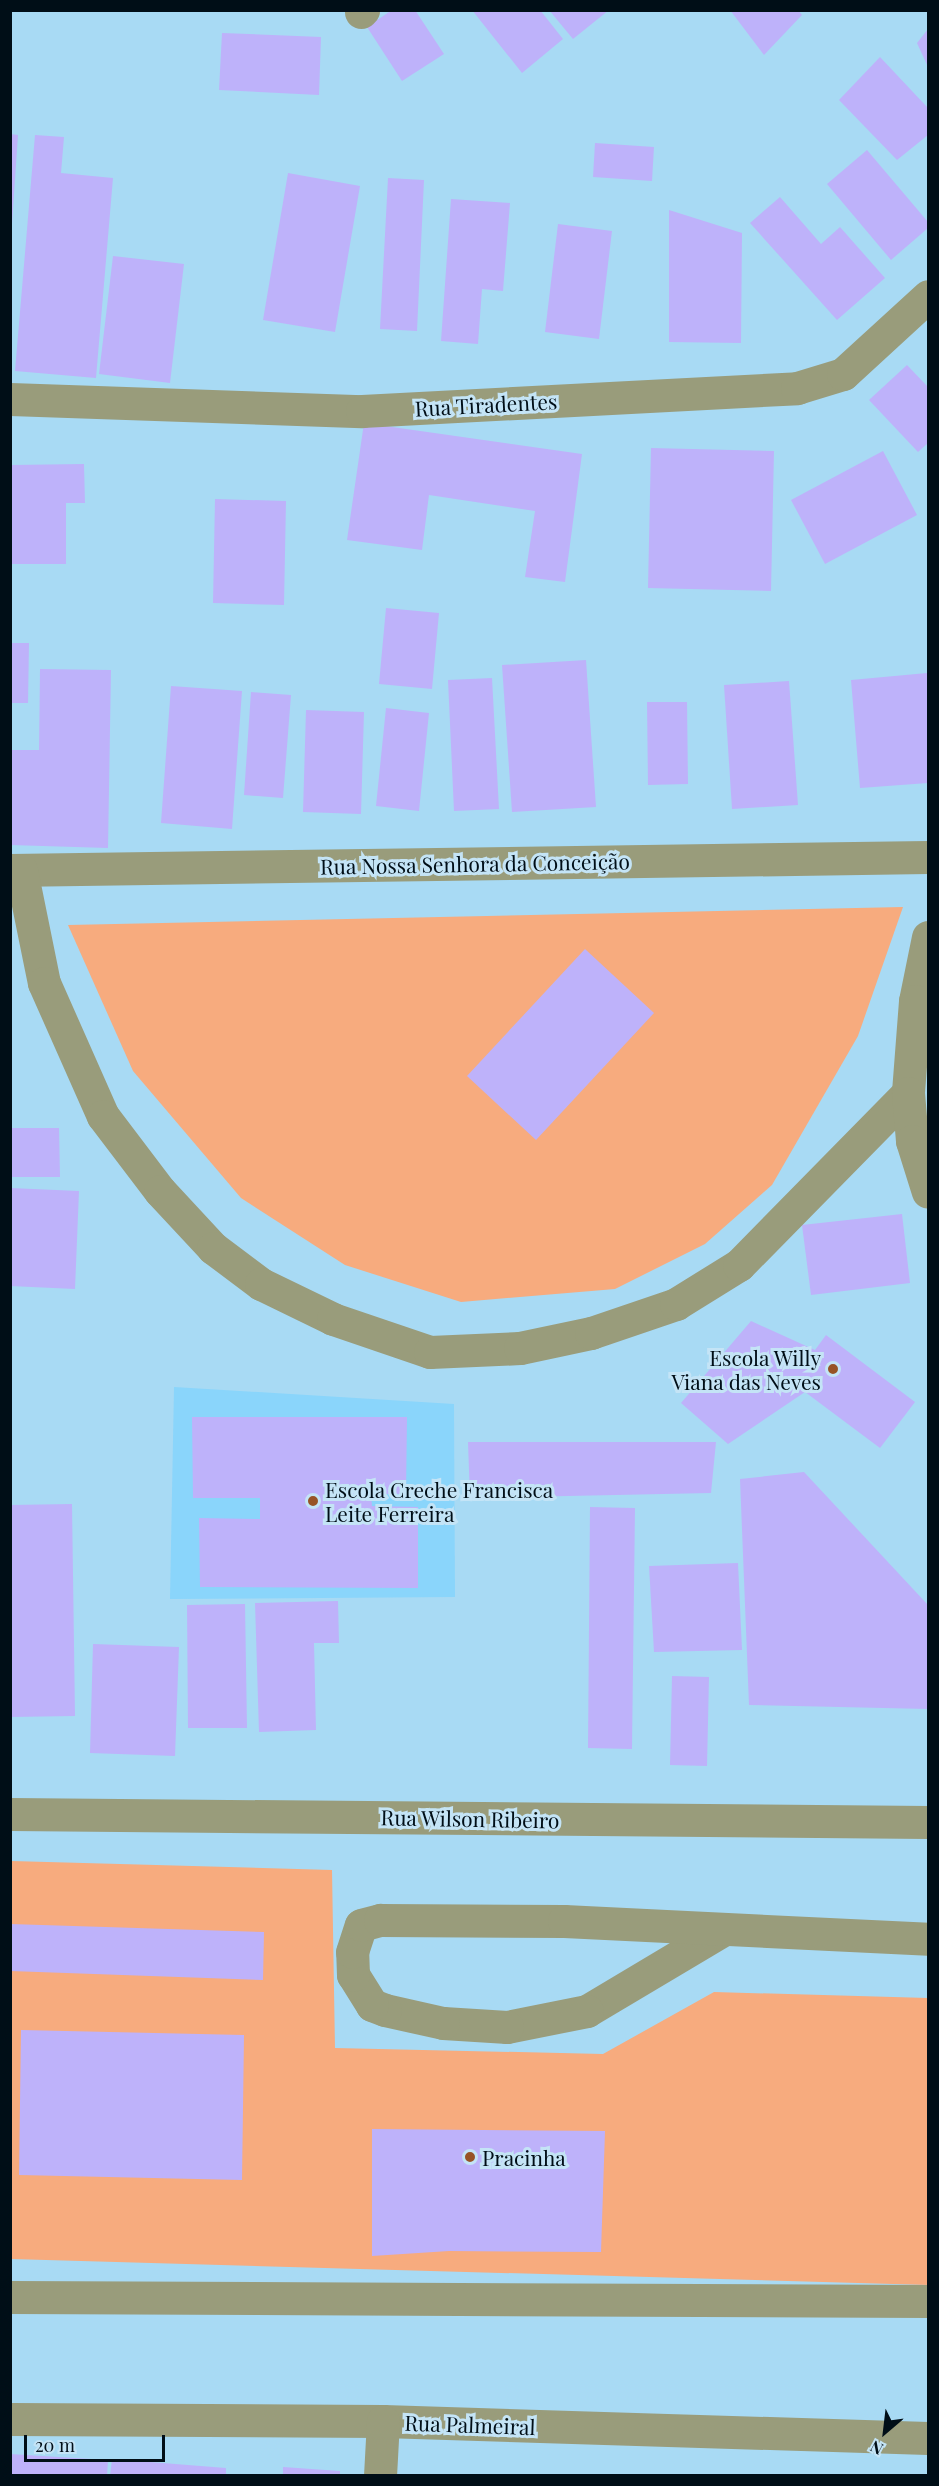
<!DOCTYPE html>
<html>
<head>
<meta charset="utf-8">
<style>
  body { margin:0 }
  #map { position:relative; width:939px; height:2486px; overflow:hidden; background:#a8daf4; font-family:"Playfair Display",serif }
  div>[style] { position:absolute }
  .built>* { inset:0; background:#8ad5fb }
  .green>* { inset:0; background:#f7ab7e }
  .building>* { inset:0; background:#beb2fa }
  .minor>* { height:33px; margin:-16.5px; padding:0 16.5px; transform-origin:16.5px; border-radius:16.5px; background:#999c7b }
  .dots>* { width:16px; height:16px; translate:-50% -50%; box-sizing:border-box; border:3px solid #c4e4f6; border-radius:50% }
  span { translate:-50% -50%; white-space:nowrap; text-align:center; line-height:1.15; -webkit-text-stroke:6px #c4e4f6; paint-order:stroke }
  .street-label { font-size:21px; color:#000e17 }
  .poi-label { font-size:21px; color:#000e17 }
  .right { translate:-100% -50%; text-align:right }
  .left { translate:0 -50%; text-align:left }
  .frame { position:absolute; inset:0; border:12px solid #000e17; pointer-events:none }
  .north { position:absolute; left:855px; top:2402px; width:60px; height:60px; -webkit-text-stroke:4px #c4e4f6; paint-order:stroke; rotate:208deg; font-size:16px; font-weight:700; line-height:24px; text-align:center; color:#000e17 }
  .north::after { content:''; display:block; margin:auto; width:21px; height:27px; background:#000e17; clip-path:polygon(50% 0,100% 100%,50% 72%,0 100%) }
  .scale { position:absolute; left:24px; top:2435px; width:141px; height:27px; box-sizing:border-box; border:3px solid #000e17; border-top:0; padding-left:8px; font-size:18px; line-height:21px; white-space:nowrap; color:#000e17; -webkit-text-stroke:4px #c4e4f6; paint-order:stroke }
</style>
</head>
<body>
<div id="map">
  <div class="built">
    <i style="clip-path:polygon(174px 1387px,454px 1404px,455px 1597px,170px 1599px)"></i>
  </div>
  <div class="green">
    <i style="clip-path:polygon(903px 907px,858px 1036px,772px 1185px,705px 1244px,615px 1289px,461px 1302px,345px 1265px,241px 1198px,133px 1071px,68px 925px)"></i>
    <i style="clip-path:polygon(11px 1861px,332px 1870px,335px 2048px,603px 2054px,714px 1992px,928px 1998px,928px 2285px,11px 2259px)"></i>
  </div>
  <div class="building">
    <i style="clip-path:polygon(392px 10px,415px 10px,444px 54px,402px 81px,367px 27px)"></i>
    <i style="clip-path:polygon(472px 10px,540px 10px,563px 39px,522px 73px)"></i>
    <i style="clip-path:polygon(549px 10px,609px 10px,573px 39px)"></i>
    <i style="clip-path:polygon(730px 10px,798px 10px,802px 15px,764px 55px)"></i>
    <i style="clip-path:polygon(928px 29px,928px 67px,917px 43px)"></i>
    <i style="clip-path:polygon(222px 33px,321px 37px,319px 95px,219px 90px)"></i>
    <i style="clip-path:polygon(880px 57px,928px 108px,928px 135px,897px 160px,839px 100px)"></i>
    <i style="clip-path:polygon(10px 134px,18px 135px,12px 224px,10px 224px)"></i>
    <i style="clip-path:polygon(35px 135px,64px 137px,61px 173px,113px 178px,96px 378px,15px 371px)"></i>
    <i style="clip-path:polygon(595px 143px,654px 147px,652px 181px,593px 177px)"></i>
    <i style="clip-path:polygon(867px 150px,928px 222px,928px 228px,891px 260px,827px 184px)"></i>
    <i style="clip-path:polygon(288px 173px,360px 186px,335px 332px,263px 320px)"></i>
    <i style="clip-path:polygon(388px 178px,424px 180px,417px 331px,380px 329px)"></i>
    <i style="clip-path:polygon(780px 197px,821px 244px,840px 227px,885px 278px,837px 320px,750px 223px)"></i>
    <i style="clip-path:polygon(451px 199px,510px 203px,503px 291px,482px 289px,478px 344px,441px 341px)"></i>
    <i style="clip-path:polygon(669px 210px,742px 233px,741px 343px,669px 342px)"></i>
    <i style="clip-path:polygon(558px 224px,612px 231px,599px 339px,545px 332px)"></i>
    <i style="clip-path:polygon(113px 256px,184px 264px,170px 383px,99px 374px)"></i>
    <i style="clip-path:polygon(907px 365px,928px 387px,928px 443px,918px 452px,869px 400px)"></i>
    <i style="clip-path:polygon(364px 423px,582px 454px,565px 582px,525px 577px,535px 511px,429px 495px,422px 550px,347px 540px)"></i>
    <i style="clip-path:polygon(651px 448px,774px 451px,771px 591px,648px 588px)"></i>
    <i style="clip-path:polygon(883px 451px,917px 515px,825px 564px,791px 500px)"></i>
    <i style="clip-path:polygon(84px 464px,85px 503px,66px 503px,66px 564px,12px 564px,11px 465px)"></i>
    <i style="clip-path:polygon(215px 499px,286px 501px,284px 605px,213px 603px)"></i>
    <i style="clip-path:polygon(386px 608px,439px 613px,432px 689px,379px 684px)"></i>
    <i style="clip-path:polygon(10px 643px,29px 643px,28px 703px,10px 703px)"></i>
    <i style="clip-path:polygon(586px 660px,596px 807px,512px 812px,502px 665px)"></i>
    <i style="clip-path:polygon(40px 669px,111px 670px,108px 848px,10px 845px,10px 750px,39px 750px)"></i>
    <i style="clip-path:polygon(927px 673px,928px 783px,860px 788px,851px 680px)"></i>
    <i style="clip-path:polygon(492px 678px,499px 809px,454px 811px,448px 680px)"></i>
    <i style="clip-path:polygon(789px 681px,798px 805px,732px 809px,724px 685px)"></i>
    <i style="clip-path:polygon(171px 686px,242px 691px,232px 829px,161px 823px)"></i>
    <i style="clip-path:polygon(251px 692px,291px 695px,283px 798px,244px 795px)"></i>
    <i style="clip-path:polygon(647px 702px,687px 702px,688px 784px,648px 785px)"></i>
    <i style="clip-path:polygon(386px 708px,429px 713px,419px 811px,376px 806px)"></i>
    <i style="clip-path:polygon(306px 710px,364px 712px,361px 814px,303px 812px)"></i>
    <i style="clip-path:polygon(585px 949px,654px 1013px,536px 1140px,467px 1076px)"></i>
    <i style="clip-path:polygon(10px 1128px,59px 1128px,60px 1177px,10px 1177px)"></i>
    <i style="clip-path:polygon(10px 1188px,79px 1191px,75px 1289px,10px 1286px)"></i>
    <i style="clip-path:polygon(902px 1214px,910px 1283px,811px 1295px,802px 1225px)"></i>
    <i style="clip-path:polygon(751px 1321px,815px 1350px,826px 1335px,915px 1402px,880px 1448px,805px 1392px,728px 1444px,681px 1403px)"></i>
    <i style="clip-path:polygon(192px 1417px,407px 1417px,406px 1494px,371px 1494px,372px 1506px,418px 1507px,418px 1588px,200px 1587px,199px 1518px,260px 1519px,260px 1498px,193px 1498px)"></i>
    <i style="clip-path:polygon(468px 1442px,716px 1442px,711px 1493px,470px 1498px)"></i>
    <i style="clip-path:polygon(804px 1472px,928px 1605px,928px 1709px,749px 1705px,740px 1479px)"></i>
    <i style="clip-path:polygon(72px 1504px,75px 1716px,10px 1717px,10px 1505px)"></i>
    <i style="clip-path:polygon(590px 1507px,635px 1508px,632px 1749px,588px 1748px)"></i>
    <i style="clip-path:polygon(738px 1563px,742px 1650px,654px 1652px,649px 1566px)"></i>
    <i style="clip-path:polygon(338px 1601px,339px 1643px,314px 1643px,316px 1730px,259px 1732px,255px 1603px)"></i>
    <i style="clip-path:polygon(245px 1604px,247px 1728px,188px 1728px,187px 1605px)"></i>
    <i style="clip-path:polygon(93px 1644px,179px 1647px,175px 1756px,90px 1753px)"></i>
    <i style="clip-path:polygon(672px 1676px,709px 1677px,707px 1766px,670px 1765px)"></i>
    <i style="clip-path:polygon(10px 1924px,264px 1932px,263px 1980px,10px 1971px)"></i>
    <i style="clip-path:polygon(21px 2030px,244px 2035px,242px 2180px,19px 2175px)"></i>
    <i style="clip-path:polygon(372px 2129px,605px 2131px,601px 2252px,449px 2251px,372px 2256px)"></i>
    <i style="clip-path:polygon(10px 2454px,108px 2460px,107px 2476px,10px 2476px)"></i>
    <i style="clip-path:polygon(112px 2459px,226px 2468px,226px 2476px,110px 2476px)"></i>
    <i style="clip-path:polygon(283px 2467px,340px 2471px,340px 2476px,283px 2476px)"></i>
  </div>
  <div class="minor">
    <i style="left:361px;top:12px;width:3px;rotate:-45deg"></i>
    <i style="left:10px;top:399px;width:352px;rotate:2deg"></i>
    <i style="left:362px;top:411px;width:436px;rotate:-3deg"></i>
    <i style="left:797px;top:388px;width:48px;rotate:-16.9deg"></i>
    <i style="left:843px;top:374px;width:115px;rotate:-42.5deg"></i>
    <i style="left:10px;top:870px;width:918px;rotate:-0.81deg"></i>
    <i style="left:21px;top:870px;width:115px;rotate:78.5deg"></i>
    <i style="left:44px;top:983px;width:145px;rotate:66.1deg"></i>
    <i style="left:103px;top:1116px;width:94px;rotate:52.8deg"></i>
    <i style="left:160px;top:1191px;width:78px;rotate:47.1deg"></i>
    <i style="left:213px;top:1248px;width:60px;rotate:36.9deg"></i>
    <i style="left:261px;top:1284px;width:80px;rotate:25.9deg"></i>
    <i style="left:333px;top:1319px;width:102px;rotate:18.8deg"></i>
    <i style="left:430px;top:1352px;width:90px;rotate:-2.5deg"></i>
    <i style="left:520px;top:1348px;width:73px;rotate:-11.9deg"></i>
    <i style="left:591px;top:1333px;width:90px;rotate:-18.8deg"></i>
    <i style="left:676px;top:1304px;width:74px;rotate:-31.8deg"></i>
    <i style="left:739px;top:1265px;width:241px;rotate:-45.5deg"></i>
    <i style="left:928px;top:937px;width:65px;rotate:101.5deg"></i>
    <i style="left:915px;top:1001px;width:92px;rotate:94.4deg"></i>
    <i style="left:908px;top:1093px;width:48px;rotate:85.2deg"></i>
    <i style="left:912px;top:1141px;width:53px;rotate:72.6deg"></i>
    <i style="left:10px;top:1814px;width:918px;rotate:0.5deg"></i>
    <i style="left:721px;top:1931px;width:156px;rotate:149.2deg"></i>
    <i style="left:587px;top:2011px;width:82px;rotate:168.7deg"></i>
    <i style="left:507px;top:2027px;width:64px;rotate:-176.4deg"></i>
    <i style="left:443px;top:2023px;width:59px;rotate:-167.4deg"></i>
    <i style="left:385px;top:2010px;width:14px;rotate:-159deg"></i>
    <i style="left:372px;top:2005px;width:36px;rotate:-122deg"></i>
    <i style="left:353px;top:1975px;width:23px;rotate:-92deg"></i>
    <i style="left:352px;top:1952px;width:28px;rotate:-72deg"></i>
    <i style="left:361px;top:1925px;width:20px;rotate:-15deg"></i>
    <i style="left:380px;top:1920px;width:184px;rotate:0.3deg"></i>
    <i style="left:564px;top:1921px;width:364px;rotate:2.8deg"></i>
    <i style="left:10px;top:2297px;width:918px;rotate:0.25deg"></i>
    <i style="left:10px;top:2419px;width:373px;rotate:0.3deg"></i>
    <i style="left:383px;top:2421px;width:545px;rotate:1.79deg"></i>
    <i style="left:380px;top:2476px;width:55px;rotate:-86.9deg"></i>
  </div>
  <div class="dots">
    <i style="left:833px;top:1369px;background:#975326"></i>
    <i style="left:313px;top:1501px;background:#975326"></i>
    <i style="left:470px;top:2157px;background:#975326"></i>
  </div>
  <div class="street-label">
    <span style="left:486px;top:404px;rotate:-3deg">Rua Tiradentes</span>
    <span style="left:475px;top:863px;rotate:-1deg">Rua Nossa Senhora da Conceição</span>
    <span style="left:470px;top:1818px;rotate:1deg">Rua Wilson Ribeiro</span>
    <span style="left:470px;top:2424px;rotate:2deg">Rua Palmeiral</span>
  </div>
  <div class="poi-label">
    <span class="right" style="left:821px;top:1369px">Escola Willy<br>Viana das Neves</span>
    <span class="left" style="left:325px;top:1501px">Escola Creche Francisca<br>Leite Ferreira</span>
    <span class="left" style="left:482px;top:2157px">Pracinha</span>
  </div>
  <div class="frame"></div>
  <div class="north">N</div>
  <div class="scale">20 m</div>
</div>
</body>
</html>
